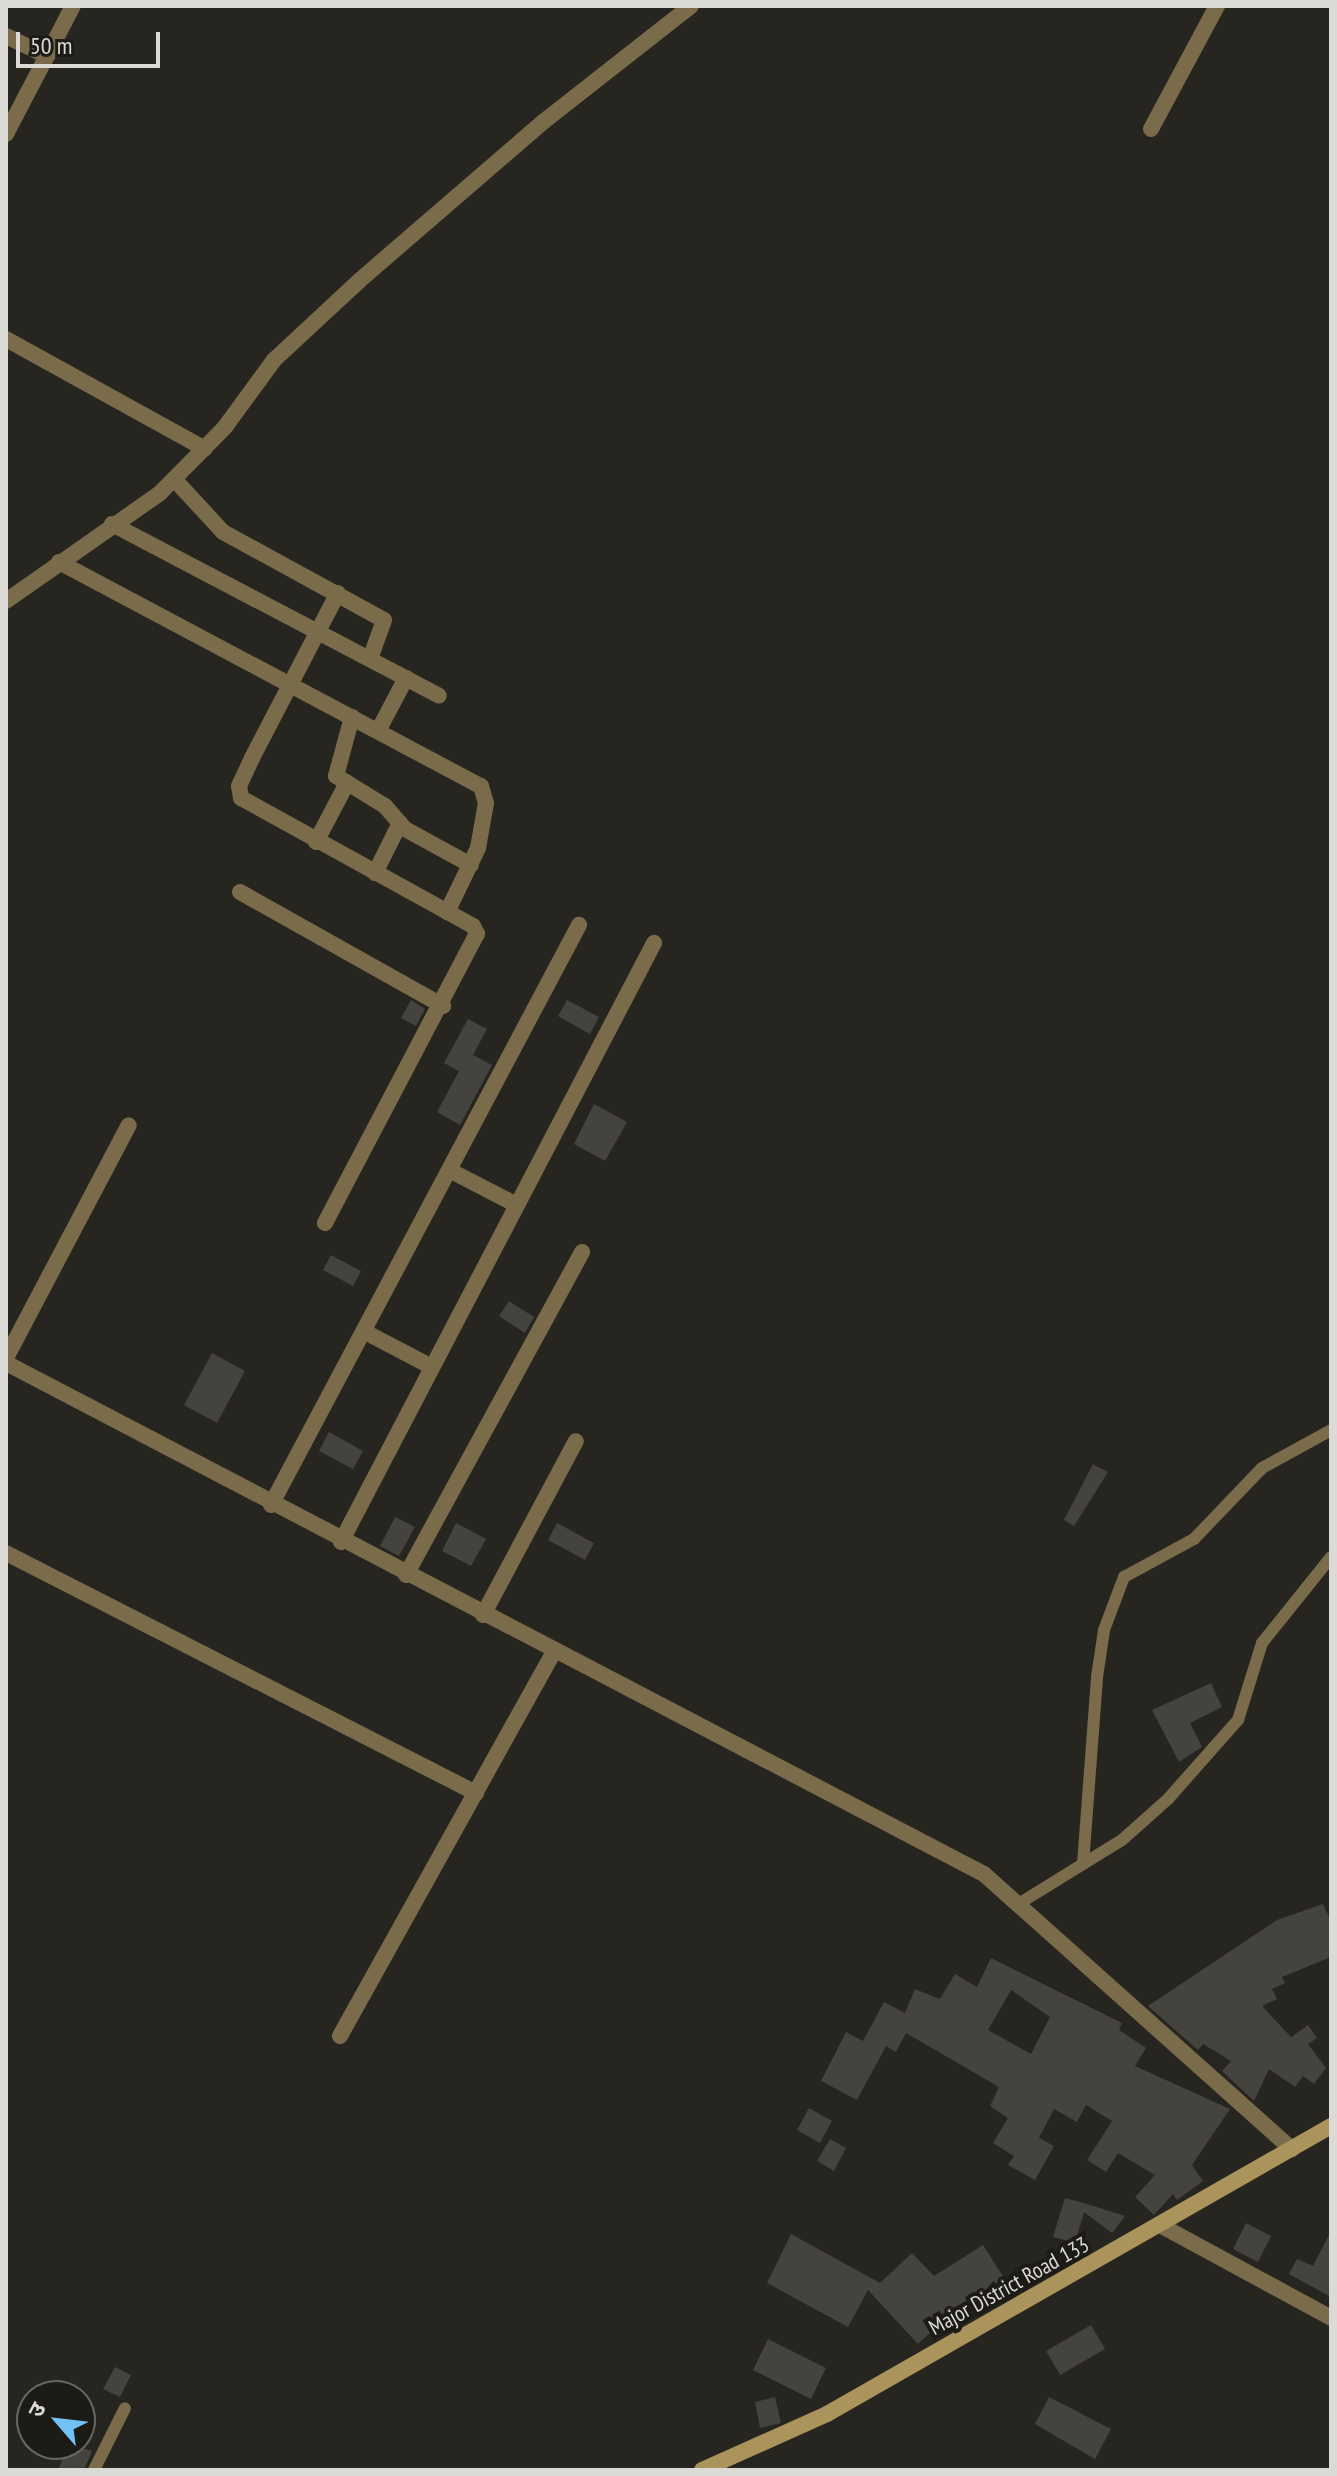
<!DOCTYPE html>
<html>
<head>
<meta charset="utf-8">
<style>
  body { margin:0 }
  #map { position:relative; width:1337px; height:2476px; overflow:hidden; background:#27251f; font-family:"PT Sans Narrow","Noto Sans Devanagari",sans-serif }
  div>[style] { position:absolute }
  .building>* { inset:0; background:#45433d }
  .service>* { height:12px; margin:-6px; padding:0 6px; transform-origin:6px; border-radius:6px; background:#7a6c4a }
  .minor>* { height:16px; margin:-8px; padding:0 8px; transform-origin:8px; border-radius:8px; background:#7a6c4a }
  .secondary>* { height:16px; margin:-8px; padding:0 8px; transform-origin:8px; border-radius:8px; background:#aa945c }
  span { translate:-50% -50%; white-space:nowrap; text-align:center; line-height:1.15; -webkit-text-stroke:8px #1d1b16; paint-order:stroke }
  .street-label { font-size:22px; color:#dcdad7 }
  .frame { position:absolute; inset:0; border:8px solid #dcdad7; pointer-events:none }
  .north { position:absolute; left:16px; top:2380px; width:80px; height:80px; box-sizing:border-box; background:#1d1b16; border:2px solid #696763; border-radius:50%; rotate:298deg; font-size:22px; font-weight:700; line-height:32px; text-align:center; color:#dcdad7 }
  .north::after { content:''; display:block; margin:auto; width:28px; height:36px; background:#71c1f5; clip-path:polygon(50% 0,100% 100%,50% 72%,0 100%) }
  .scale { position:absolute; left:16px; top:32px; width:144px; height:36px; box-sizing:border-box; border:4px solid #dcdad7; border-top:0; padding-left:10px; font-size:24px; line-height:28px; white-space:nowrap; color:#dcdad7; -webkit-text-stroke:6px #1d1b16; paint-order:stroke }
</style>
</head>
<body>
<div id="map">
  <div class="building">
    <i style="clip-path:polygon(411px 1000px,425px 1009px,416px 1026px,401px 1018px)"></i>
    <i style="clip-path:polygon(567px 1000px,599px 1017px,590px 1034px,558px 1016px)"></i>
    <i style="clip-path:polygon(468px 1019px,487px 1029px,473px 1055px,492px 1065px,460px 1125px,437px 1112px,459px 1071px,444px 1063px)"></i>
    <i style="clip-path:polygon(594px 1104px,627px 1122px,605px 1161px,574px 1144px)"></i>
    <i style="clip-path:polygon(331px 1255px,361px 1271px,353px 1286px,323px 1270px)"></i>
    <i style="clip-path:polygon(509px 1301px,534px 1317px,525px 1333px,499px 1316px)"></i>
    <i style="clip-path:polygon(212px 1353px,245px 1371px,217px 1423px,184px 1405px)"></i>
    <i style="clip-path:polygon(329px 1432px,363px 1451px,353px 1469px,319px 1451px)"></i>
    <i style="clip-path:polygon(1093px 1464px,1108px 1472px,1074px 1526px,1064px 1520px)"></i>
    <i style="clip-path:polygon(395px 1517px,415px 1527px,399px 1556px,380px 1546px)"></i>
    <i style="clip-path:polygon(456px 1523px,486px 1539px,471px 1566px,442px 1551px)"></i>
    <i style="clip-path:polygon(557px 1523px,594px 1543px,585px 1560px,548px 1540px)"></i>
    <i style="clip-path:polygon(1211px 1683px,1222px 1707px,1190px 1723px,1202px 1747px,1179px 1762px,1152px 1710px)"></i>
    <i style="clip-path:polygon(1323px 1904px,1331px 1921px,1331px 1957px,1282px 1977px,1285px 1983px,1272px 1989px,1277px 1999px,1262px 2006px,1291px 2037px,1308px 2025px,1317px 2038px,1308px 2044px,1326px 2068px,1314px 2084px,1303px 2076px,1295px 2087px,1269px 2069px,1254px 2101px,1222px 2071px,1231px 2061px,1203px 2044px,1198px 2050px,1148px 2006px,1277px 1920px)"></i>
    <i style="clip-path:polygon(evenodd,991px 1958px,1122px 2023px,1119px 2030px,1146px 2048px,1135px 2066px,1230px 2109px,1192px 2165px,1203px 2181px,1177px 2200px,1173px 2194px,1154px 2215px,1135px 2197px,1155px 2175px,1118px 2153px,1106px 2172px,1087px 2160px,1112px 2121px,1086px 2105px,1077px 2122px,1054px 2109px,1039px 2138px,1054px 2146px,1035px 2180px,1008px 2165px,1014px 2156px,993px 2143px,1008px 2118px,990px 2106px,999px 2087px,906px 2033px,896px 2052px,886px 2046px,857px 2100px,821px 2081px,846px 2032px,863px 2041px,884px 2002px,905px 2013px,915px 1989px,940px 1999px,955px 1974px,977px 1987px,991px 1958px,1011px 1990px,1050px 2017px,1031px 2054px,988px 2030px,1011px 1990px)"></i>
    <i style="clip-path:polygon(809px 2108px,832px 2121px,820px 2143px,797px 2130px)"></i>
    <i style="clip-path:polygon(830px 2139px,846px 2148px,834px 2171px,817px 2161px)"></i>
    <i style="clip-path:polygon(1065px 2198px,1087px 2204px,1125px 2216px,1112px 2233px,1084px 2212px,1075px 2243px,1053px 2237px)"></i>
    <i style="clip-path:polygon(1246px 2223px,1271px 2236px,1258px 2262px,1233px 2249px)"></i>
    <i style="clip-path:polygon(1331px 2231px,1331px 2297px,1289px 2274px,1297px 2259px,1313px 2266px)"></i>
    <i style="clip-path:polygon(791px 2234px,880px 2283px,912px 2253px,934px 2276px,983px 2245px,1004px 2278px,956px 2309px,918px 2344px,868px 2290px,848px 2327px,767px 2283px)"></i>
    <i style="clip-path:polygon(1091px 2325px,1105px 2349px,1060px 2375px,1046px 2351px)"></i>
    <i style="clip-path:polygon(768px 2339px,826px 2368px,811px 2399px,753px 2370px)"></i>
    <i style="clip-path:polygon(115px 2367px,131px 2375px,120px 2397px,103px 2389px)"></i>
    <i style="clip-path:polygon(775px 2397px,781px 2423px,760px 2428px,755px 2402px)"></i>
    <i style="clip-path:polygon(1049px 2397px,1111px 2429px,1095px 2459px,1035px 2424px)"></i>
    <i style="clip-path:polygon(69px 2444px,92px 2451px,84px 2470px,58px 2470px)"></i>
  </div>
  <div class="service">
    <i style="left:1083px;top:1864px;width:188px;rotate:-85.7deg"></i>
    <i style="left:1097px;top:1677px;width:48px;rotate:-81.5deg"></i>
    <i style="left:1104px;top:1630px;width:57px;rotate:-69.3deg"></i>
    <i style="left:1124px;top:1577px;width:80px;rotate:-28.5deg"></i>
    <i style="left:1194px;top:1539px;width:98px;rotate:-46.2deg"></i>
    <i style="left:1262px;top:1468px;width:79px;rotate:-28.8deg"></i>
    <i style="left:1020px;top:1903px;width:120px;rotate:-31.7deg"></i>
    <i style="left:1122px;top:1840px;width:62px;rotate:-41.7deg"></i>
    <i style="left:1168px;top:1799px;width:106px;rotate:-48.5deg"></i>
    <i style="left:1238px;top:1720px;width:81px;rotate:-72.7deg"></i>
    <i style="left:1262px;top:1643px;width:110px;rotate:-51.3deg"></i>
    <i style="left:94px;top:2470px;width:69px;rotate:-63.4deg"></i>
  </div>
  <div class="minor">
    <i style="left:6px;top:36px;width:46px;rotate:26deg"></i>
    <i style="left:1151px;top:129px;width:140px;rotate:-61.8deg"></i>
    <i style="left:6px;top:134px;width:144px;rotate:-62.4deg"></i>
    <i style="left:6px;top:339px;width:227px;rotate:28.9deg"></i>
    <i style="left:174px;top:479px;width:72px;rotate:47.2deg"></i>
    <i style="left:223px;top:532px;width:183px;rotate:28.7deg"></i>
    <i style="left:384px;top:620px;width:41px;rotate:109.7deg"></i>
    <i style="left:112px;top:524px;width:369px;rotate:27.7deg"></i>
    <i style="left:59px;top:562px;width:478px;rotate:28deg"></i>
    <i style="left:481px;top:786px;width:18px;rotate:74deg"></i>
    <i style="left:486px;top:803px;width:46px;rotate:100.1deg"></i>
    <i style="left:478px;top:848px;width:71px;rotate:115.8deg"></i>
    <i style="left:6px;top:601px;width:188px;rotate:-35deg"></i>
    <i style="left:160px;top:493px;width:93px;rotate:-45.4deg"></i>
    <i style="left:225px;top:427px;width:83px;rotate:-53.8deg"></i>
    <i style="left:274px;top:360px;width:117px;rotate:-42.9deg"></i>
    <i style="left:360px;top:280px;width:242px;rotate:-40.8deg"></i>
    <i style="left:543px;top:122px;width:188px;rotate:-38.1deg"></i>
    <i style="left:352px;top:717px;width:61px;rotate:105.2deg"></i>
    <i style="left:336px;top:776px;width:57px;rotate:31.5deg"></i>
    <i style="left:385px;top:806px;width:30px;rotate:49deg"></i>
    <i style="left:405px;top:829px;width:75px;rotate:28.6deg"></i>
    <i style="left:378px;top:731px;width:60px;rotate:-62.2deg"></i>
    <i style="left:316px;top:842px;width:67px;rotate:-62.3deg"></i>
    <i style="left:375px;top:873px;width:56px;rotate:-63.4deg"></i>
    <i style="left:240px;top:892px;width:233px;rotate:29.3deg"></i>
    <i style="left:451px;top:1171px;width:74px;rotate:27.3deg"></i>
    <i style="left:325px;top:1223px;width:327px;rotate:-62.3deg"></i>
    <i style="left:477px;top:934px;width:9px;rotate:-117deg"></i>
    <i style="left:473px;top:926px;width:265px;rotate:-151.1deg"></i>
    <i style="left:241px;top:798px;width:12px;rotate:-99deg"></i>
    <i style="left:239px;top:786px;width:31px;rotate:-65deg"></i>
    <i style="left:252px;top:758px;width:186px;rotate:-62.5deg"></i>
    <i style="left:367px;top:1333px;width:73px;rotate:27.6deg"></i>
    <i style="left:6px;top:1358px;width:263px;rotate:-62.2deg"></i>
    <i style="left:6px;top:1363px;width:1103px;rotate:27.59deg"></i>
    <i style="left:984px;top:1874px;width:413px;rotate:41.8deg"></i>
    <i style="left:271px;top:1505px;width:657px;rotate:-62.03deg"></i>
    <i style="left:341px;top:1542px;width:676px;rotate:-62.41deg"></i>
    <i style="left:6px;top:1553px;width:528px;rotate:27.05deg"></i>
    <i style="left:406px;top:1575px;width:368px;rotate:-61.4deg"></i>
    <i style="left:483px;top:1615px;width:197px;rotate:-61.9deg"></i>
    <i style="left:340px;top:2036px;width:440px;rotate:-60.9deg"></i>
    <i style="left:1160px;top:2225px;width:195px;rotate:28.5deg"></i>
  </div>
  <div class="secondary">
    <i style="left:702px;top:2470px;width:137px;rotate:-24.1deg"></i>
    <i style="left:827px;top:2414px;width:580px;rotate:-29.74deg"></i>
  </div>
  <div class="street-label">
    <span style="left:1009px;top:2286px;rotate:-29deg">Major District Road 133</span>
  </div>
  <div class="frame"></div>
  <div class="north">उ</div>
  <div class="scale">50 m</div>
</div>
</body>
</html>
